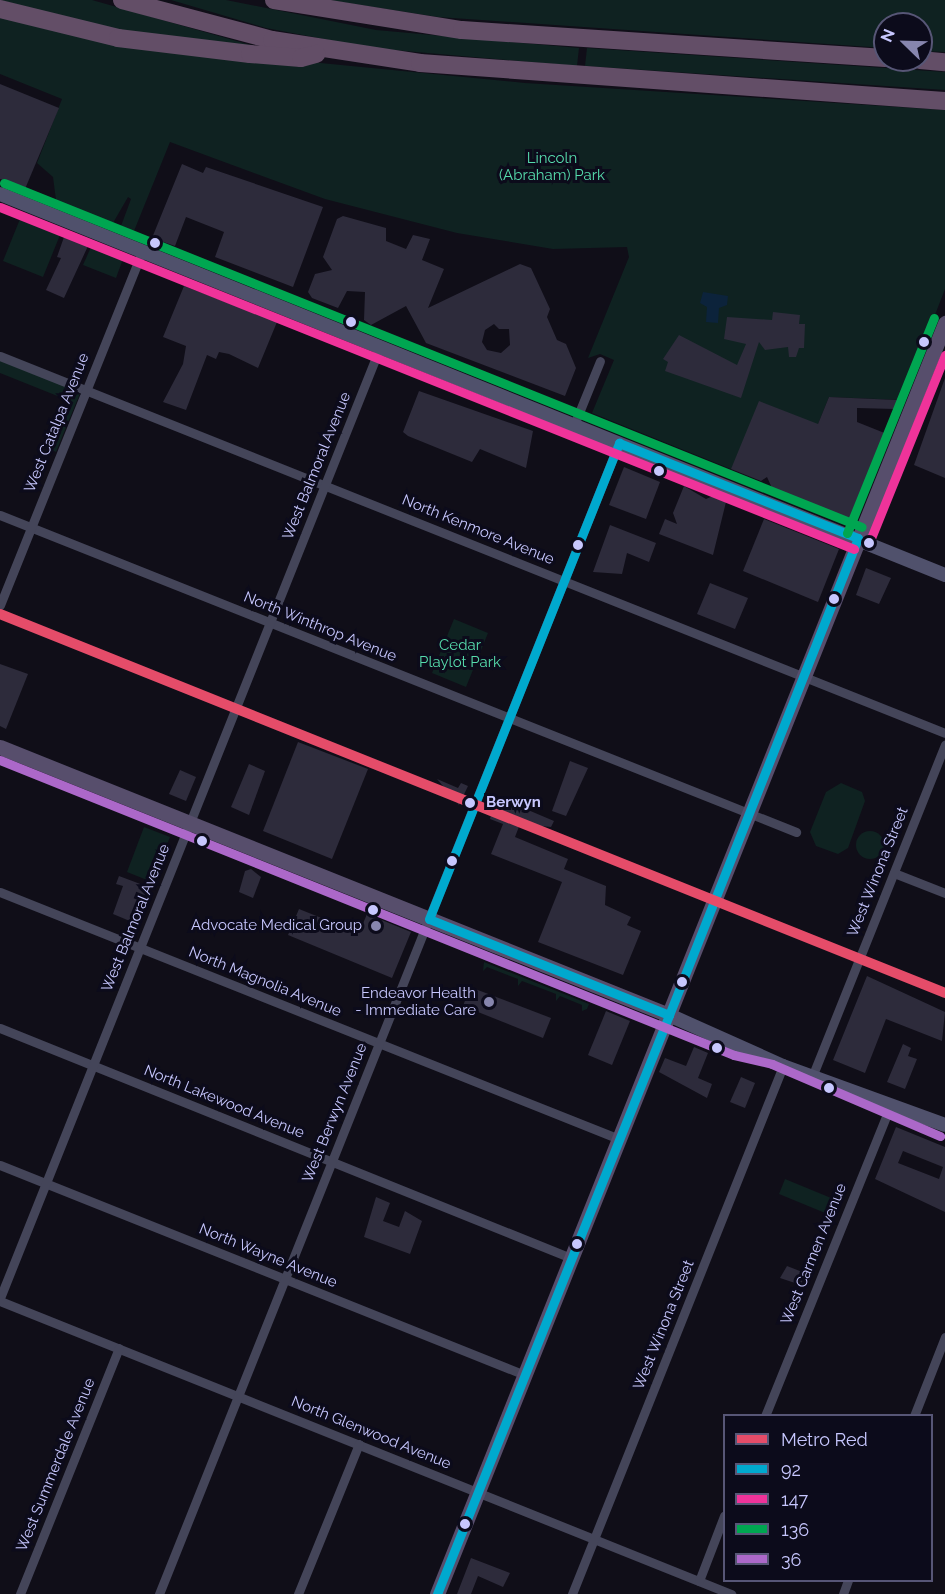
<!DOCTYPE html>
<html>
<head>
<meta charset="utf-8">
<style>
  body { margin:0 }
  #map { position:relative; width:945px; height:1594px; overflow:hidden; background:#100e18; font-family:Raleway,sans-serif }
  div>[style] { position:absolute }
  .green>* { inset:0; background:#0f2221 }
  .round { border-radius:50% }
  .water>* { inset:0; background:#0c233b }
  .building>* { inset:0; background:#2d2b3b }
  .street>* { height:9px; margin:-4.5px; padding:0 4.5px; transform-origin:4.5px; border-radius:4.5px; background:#444559 }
  .secondary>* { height:14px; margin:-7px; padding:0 7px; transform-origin:7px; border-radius:7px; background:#50516c }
  .primary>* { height:15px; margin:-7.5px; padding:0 7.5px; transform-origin:7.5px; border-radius:7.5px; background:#574e6c }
  .highway>* { height:18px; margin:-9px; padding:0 9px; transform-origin:9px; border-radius:9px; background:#634e67 }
  .bus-1>* { height:9px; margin:-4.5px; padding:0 4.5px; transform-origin:4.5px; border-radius:4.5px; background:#00a9ce }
  .bus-2>* { height:9px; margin:-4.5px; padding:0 4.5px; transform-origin:4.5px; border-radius:4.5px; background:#ef339a }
  .bus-3>* { height:9px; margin:-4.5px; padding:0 4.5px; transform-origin:4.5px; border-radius:4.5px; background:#00a651 }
  .bus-4>* { height:9px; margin:-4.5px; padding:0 4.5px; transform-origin:4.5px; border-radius:4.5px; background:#ac68c9 }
  .metro-1>* { height:10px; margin:-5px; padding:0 5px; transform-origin:5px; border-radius:5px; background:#e54c69 }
  .dots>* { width:16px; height:16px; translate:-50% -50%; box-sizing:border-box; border:3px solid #0c0b1b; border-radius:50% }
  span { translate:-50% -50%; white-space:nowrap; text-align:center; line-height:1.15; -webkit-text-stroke:6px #0c0b1b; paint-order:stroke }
  .park-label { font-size:15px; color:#56dbac }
  .street-label { font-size:15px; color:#c7c7fe }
  .stop-label { font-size:15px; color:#c7c7fe; font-weight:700 }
  .left { translate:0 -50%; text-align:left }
  .poi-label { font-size:15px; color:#c7c7fe }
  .right { translate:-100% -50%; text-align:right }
  .legend { position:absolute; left:723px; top:1414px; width:210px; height:168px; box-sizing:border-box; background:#0c0b1b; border:2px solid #575676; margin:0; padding:8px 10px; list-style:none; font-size:18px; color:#c7c7fe }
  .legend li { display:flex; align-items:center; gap:12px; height:30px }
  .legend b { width:30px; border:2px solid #575676 }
  .north { position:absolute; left:873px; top:12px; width:60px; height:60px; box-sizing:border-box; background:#0c0b1b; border:2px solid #575676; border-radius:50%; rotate:293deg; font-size:16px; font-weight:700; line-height:24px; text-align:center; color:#c7c7fe }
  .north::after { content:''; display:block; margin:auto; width:21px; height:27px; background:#8786ae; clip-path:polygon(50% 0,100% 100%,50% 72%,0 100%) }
</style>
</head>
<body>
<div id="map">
  <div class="green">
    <i style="clip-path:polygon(0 0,92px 0,254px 46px,125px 34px)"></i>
    <i style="clip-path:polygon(171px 0,226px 0,376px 30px,579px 48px,577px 66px,371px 48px,266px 28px)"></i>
    <i style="clip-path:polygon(328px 0,945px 0,945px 52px,921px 51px,921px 24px,885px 24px,885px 48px,438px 17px)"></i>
    <i style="clip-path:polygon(0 14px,168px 48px,525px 83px,945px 110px,945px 289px,902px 400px,829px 397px,818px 424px,731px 469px,592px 413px,614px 360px,600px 354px,588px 358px,629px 257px,627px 247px,553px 249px,457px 233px,325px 199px,170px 142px,134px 231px,121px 226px,131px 199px,128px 197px,113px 223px,56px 200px,53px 177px,37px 163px,62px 99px,0 74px)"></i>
    <i style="clip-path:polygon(587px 48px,945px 72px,945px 90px,585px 66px)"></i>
    <i style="clip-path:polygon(20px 219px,60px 235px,43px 277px,3px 261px)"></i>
    <i style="clip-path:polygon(91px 247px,123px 259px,116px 278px,83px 265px)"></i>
    <i style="clip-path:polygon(0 359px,81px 391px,56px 452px,52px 450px,70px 401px,0 373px)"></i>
    <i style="clip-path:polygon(454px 619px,488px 633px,466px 687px,432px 673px)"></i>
    <i style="clip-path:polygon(841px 783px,862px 792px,865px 801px,848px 848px,838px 854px,816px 846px,810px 832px,826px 792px)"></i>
    <i style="clip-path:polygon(144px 827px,170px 837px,152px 882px,127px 872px)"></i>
    <i class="round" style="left:856px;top:831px;width:28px;height:28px"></i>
    <i style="clip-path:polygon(484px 962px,589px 1004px,587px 1009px,582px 1011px,582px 1005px,560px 996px,556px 1001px,556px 994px,522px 981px,518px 986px,518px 979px,487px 967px,483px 971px)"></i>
    <i style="clip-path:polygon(785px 1179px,836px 1200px,830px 1215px,779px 1194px)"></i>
  </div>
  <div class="water">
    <i style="clip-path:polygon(703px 292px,728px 296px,727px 305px,719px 308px,718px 323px,706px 322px,707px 307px,700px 303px)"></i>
  </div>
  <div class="building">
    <i style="clip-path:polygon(0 84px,59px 108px,25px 189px,0 179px)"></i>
    <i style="clip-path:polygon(182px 164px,203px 173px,206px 167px,323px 207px,293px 287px,215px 257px,224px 232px,186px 217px,175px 246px,152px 238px)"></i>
    <i style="clip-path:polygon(evenodd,343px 216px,386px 228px,386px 241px,406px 249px,413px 235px,430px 239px,422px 260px,444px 269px,428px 308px,520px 264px,531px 268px,550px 309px,547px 317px,557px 340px,566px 344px,576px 368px,565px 396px,426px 343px,406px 306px,371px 325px,364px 320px,365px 292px,347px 291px,338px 308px,312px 298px,308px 292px,315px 274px,332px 270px,323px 257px,337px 219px,343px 216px,494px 324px,499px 329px,509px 329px,510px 345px,501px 353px,487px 350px,482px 342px,485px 330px,494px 324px)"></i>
    <i style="clip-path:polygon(64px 237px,88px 246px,64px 298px,46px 290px,61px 258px,57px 257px)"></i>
    <i style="clip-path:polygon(184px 286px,277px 322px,258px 368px,229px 354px,219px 352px,216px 359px,207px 355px,186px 410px,163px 402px,183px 364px,186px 346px,163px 337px)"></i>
    <i style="clip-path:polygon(773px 312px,800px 315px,799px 324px,805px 324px,804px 348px,799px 348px,796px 357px,789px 357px,788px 347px,765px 350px,759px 342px,741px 398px,665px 371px,668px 362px,663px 359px,679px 335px,737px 365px,746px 344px,724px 339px,727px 317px,772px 320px)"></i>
    <i style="clip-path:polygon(945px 378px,945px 478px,914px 465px)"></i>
    <i style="clip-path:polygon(419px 391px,533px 431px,526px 468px,480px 449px,472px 462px,408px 436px,403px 432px)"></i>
    <i style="clip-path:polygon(829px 397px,897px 400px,895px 409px,857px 408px,857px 422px,887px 434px,853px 520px,772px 488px,767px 477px,761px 481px,731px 469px,759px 401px,818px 424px)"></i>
    <i style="clip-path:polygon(624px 467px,660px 482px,646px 519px,609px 505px)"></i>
    <i style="clip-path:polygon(684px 486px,706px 499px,713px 496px,726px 502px,713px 555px,659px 534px,665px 519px,677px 524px,673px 513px)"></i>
    <i style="clip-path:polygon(764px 519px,839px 549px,818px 602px,743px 571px)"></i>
    <i style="clip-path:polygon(610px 525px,656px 543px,649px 562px,627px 553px,622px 574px,593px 572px)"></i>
    <i style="clip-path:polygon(866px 568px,891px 578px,879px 604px,856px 595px)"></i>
    <i style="clip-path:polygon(710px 583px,748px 598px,735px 629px,697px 614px)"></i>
    <i style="clip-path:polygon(0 664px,28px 674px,6px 729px,0 726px)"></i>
    <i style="clip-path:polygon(298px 742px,368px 769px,332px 859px,263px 831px)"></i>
    <i style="clip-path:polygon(570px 761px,588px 768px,566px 816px,552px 811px)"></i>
    <i style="clip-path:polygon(249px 764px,265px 771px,249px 815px,231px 807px)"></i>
    <i style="clip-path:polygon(180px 770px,196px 777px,186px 801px,169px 794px)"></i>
    <i style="clip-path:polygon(437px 779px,458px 788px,461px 783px,468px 786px,459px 805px)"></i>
    <i style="clip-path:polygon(495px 796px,554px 821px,551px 827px,520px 824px,515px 837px,568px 859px,564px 869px,606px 886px,605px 905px,631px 917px,627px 925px,641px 931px,623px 975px,538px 942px,562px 882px,491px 854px,503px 824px,490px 819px)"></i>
    <i style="clip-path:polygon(251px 869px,261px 877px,253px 898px,239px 892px,245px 871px)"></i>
    <i style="clip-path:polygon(119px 876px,151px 888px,137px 924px,113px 914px,123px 886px,116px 884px)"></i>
    <i style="clip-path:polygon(299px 909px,359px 933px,367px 914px,411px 932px,392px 978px,288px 935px)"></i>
    <i style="clip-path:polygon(867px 976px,945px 1012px,942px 1041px,886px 1019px,865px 1073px,833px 1060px)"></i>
    <i style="clip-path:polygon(470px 987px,551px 1018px,543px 1038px,463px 1006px)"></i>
    <i style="clip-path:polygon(606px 1011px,630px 1021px,612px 1065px,588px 1055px)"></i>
    <i style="clip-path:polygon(903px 1044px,911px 1048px,908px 1056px,917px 1059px,905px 1089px,887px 1082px)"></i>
    <i style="clip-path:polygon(694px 1047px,708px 1053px,698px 1078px,712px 1084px,707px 1098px,659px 1072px,665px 1058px,686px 1066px)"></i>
    <i style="clip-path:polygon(741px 1077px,755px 1083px,745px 1108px,730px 1102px)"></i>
    <i style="clip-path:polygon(evenodd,896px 1127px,945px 1147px,945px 1212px,875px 1179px,896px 1127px,903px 1151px,943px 1167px,939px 1179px,898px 1163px,903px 1151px)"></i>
    <i style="clip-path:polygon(376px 1197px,390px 1203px,383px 1221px,399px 1227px,405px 1211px,422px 1221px,410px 1254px,364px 1237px)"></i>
    <i style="clip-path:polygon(787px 1266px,805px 1273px,801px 1285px,780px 1278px)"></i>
    <i style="clip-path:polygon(471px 1558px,510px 1573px,503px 1587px,478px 1576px,471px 1594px,457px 1594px)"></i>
  </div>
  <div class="street">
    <i style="left:0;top:356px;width:1017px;rotate:21.75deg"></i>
    <i style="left:574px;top:425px;width:69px;rotate:-67.9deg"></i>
    <i style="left:0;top:515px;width:857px;rotate:21.71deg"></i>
    <i style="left:0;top:605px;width:381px;rotate:-68.1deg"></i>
    <i style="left:894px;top:873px;width:55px;rotate:21.4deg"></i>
    <i style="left:0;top:892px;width:666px;rotate:21.75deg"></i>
    <i style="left:0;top:1028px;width:616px;rotate:21.94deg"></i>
    <i style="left:812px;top:1077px;width:358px;rotate:-68.2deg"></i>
    <i style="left:0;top:1165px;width:565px;rotate:21.8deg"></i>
    <i style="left:0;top:1298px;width:1024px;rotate:-68.22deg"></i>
    <i style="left:0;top:1301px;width:788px;rotate:21.84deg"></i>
    <i style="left:765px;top:1416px;width:336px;rotate:-68deg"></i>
    <i style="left:914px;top:1416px;width:85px;rotate:-68.6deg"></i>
    <i style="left:699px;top:1581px;width:70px;rotate:-69deg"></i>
    <i style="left:20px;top:1594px;width:265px;rotate:-68.1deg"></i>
    <i style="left:159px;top:1594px;width:1240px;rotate:-68.22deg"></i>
    <i style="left:298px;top:1594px;width:162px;rotate:-67.9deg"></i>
    <i style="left:572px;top:1594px;width:569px;rotate:-68.22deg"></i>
    <i style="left:843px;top:1594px;width:15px;rotate:-70deg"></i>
  </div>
  <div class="secondary">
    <i style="left:0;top:194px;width:1019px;rotate:21.96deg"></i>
    <i style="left:669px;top:1015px;width:125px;rotate:24.1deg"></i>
    <i style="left:783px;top:1066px;width:172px;rotate:20deg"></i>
  </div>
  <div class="primary">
    <i style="left:0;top:747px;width:721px;rotate:21.83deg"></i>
    <i style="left:437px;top:1594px;width:1369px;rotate:-68.21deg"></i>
  </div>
  <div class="highway">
    <i style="left:122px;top:0;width:155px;rotate:14.9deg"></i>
    <i style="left:272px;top:40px;width:150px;rotate:8.8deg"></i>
    <i style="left:420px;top:63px;width:526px;rotate:4.14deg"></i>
    <i style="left:274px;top:0;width:190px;rotate:9.1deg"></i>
    <i style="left:462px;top:30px;width:424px;rotate:3.8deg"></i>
    <i style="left:0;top:9px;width:122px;rotate:13.8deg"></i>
    <i style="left:118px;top:38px;width:133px;rotate:6.9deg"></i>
    <i style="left:250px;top:54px;width:51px;rotate:4.5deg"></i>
    <i style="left:301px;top:58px;width:16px;rotate:-15deg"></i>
    <i style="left:920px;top:60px;width:25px;rotate:5deg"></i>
  </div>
  <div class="bus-1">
    <i style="left:619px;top:443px;width:257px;rotate:21.7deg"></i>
    <i style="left:858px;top:538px;width:513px;rotate:111.61deg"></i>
    <i style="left:669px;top:1015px;width:258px;rotate:-158.2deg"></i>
    <i style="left:429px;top:919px;width:513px;rotate:-68.24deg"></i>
    <i style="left:437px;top:1594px;width:624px;rotate:-68.16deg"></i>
  </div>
  <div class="bus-2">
    <i style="left:0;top:207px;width:920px;rotate:21.82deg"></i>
    <i style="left:869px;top:543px;width:203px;rotate:-68deg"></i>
  </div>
  <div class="bus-3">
    <i style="left:4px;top:183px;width:924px;rotate:21.85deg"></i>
    <i style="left:847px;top:533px;width:232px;rotate:-68deg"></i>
  </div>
  <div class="bus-4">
    <i style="left:0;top:760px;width:791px;rotate:21.9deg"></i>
    <i style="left:734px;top:1055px;width:39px;rotate:13deg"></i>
    <i style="left:772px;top:1064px;width:183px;rotate:23.2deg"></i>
  </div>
  <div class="metro-1">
    <i style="left:0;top:614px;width:1018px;rotate:21.85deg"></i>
  </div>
  <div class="dots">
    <i style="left:155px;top:243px;background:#c7c7fe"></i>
    <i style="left:351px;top:322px;background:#c7c7fe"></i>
    <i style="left:924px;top:342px;background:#c7c7fe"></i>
    <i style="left:659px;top:471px;background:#c7c7fe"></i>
    <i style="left:869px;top:543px;background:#c7c7fe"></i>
    <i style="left:578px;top:545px;background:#c7c7fe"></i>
    <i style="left:834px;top:599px;background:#c7c7fe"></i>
    <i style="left:470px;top:803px;background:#c7c7fe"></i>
    <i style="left:202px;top:841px;background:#c7c7fe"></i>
    <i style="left:452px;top:861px;background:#c7c7fe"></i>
    <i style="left:373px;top:910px;background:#c7c7fe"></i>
    <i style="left:376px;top:926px;background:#8786ae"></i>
    <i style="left:682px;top:982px;background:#c7c7fe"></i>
    <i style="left:489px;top:1002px;background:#8786ae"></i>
    <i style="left:717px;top:1048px;background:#c7c7fe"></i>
    <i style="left:829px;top:1088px;background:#c7c7fe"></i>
    <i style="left:577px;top:1244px;background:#c7c7fe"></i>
    <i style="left:465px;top:1524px;background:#c7c7fe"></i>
  </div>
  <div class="park-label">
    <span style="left:552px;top:167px">Lincoln<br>(Abraham) Park</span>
    <span style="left:460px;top:654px">Cedar<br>Playlot Park</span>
  </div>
  <div class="street-label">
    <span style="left:57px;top:423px;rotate:-68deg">West Catalpa Avenue</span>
    <span style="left:317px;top:466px;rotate:-68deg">West Balmoral Avenue</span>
    <span style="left:478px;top:530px;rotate:22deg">North Kenmore Avenue</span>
    <span style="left:320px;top:627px;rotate:22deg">North Winthrop Avenue</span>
    <span style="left:878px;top:872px;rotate:-68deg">West Winona Street</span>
    <span style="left:136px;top:918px;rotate:-68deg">West Balmoral Avenue</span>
    <span style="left:265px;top:982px;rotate:22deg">North Magnolia Avenue</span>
    <span style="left:224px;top:1102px;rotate:22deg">North Lakewood Avenue</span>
    <span style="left:335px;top:1113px;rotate:-68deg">West Berwyn Avenue</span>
    <span style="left:814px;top:1254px;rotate:-68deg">West Carmen Avenue</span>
    <span style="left:268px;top:1256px;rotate:22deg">North Wayne Avenue</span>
    <span style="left:664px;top:1325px;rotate:-68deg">West Winona Street</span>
    <span style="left:371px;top:1433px;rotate:22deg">North Glenwood Avenue</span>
    <span style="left:56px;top:1465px;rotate:-68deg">West Summerdale Avenue</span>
  </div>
  <div class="stop-label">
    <span class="left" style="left:486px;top:803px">Berwyn</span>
  </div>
  <div class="poi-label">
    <span class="right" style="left:362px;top:926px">Advocate Medical Group</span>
    <span class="right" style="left:476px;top:1002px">Endeavor Health<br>- Immediate Care</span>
  </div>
  <ul class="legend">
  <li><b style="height:8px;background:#e54c69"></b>Metro Red</li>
  <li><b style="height:8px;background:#00a9ce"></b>92</li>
  <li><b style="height:8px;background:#ef339a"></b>147</li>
  <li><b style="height:8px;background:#00a651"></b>136</li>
  <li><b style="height:8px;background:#ac68c9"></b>36</li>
  </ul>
  <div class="north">N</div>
</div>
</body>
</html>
